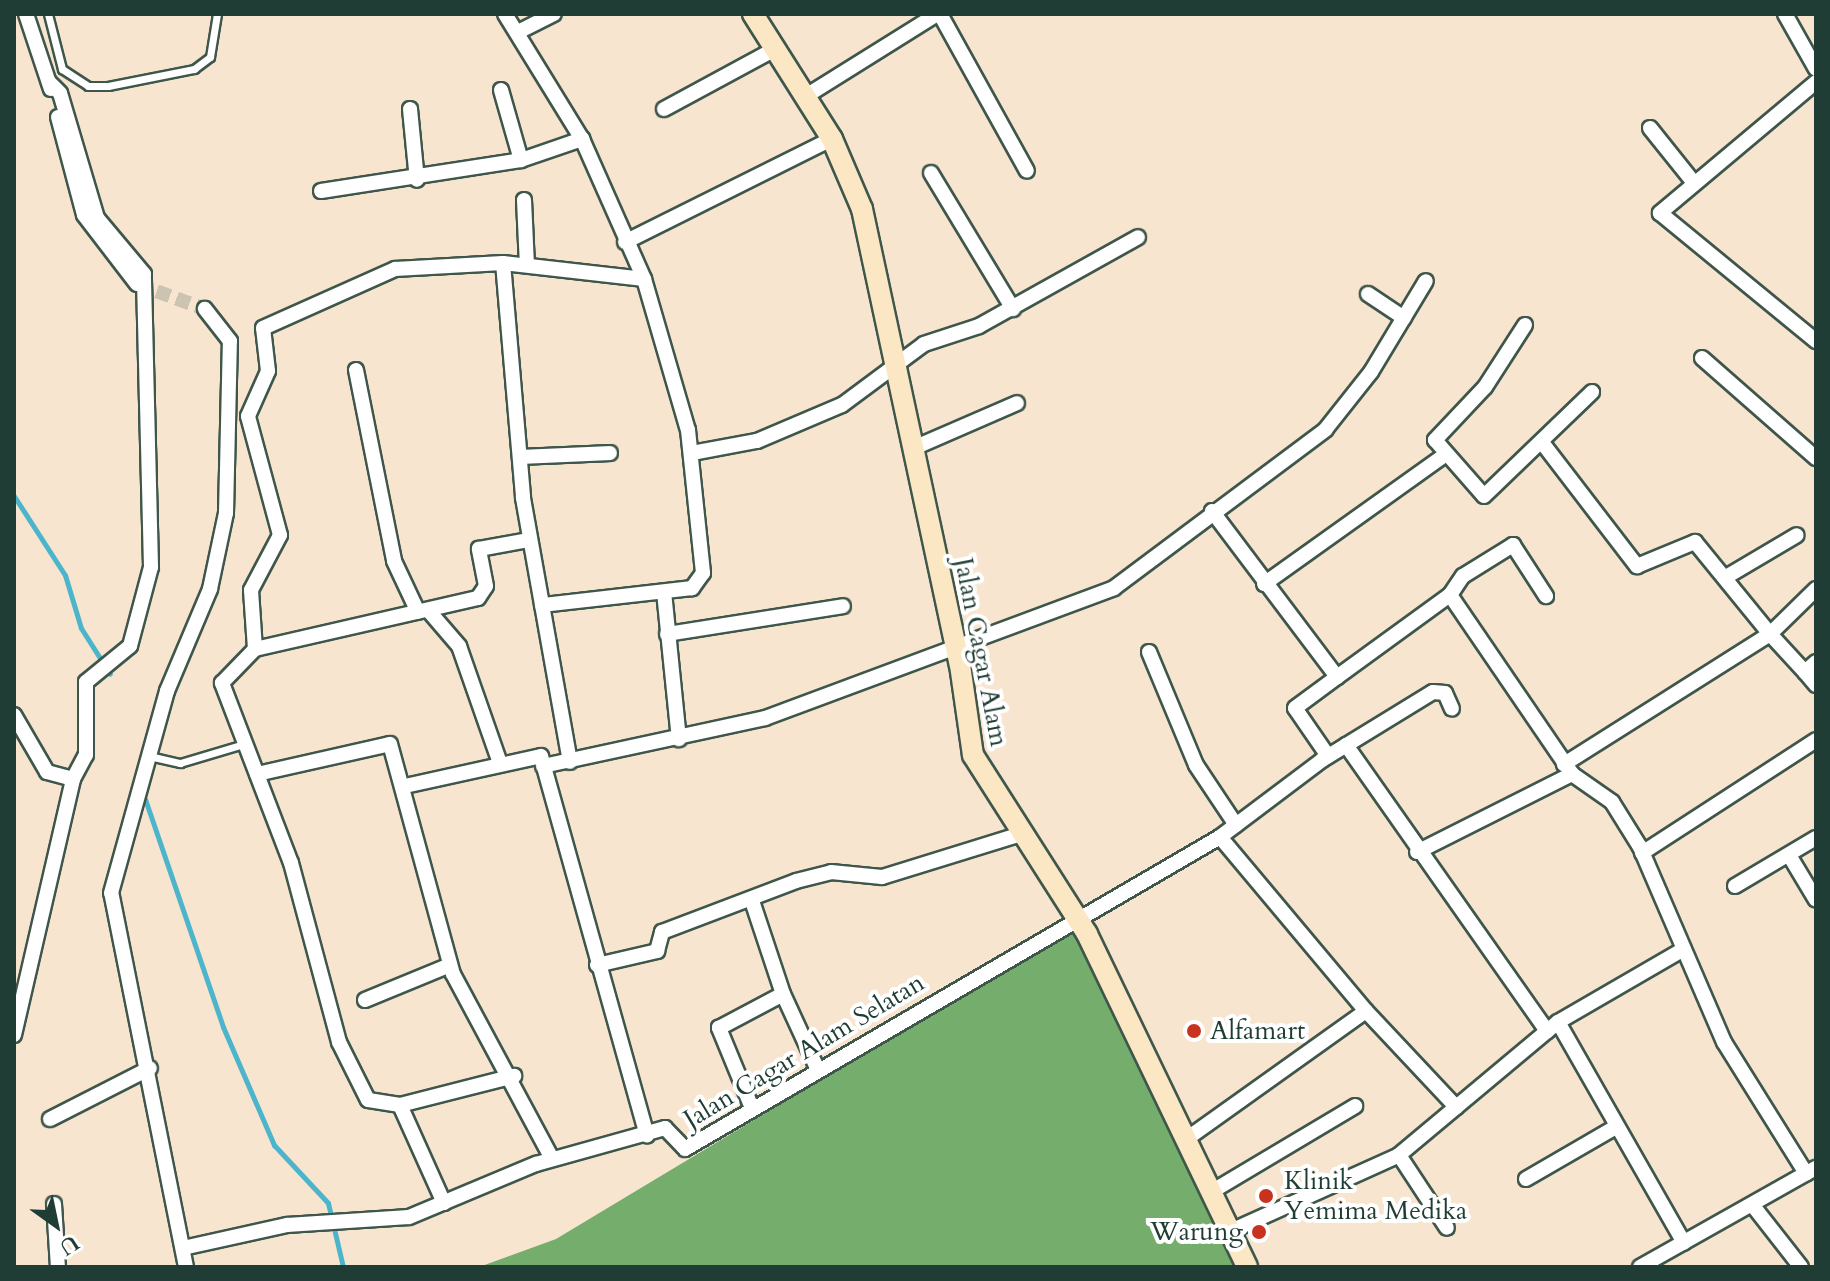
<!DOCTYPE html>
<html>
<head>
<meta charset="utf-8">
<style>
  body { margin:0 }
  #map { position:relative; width:1830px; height:1281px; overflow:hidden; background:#f7e5cf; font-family:Cardo,serif }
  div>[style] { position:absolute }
  .forest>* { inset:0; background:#74ad6c }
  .stream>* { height:5px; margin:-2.5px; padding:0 2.5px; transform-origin:2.5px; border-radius:2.5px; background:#4cb5cb }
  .street-tunnel>* { height:14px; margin-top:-7px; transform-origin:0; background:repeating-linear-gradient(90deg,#ccc3b0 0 14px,transparent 0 21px) }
  .roads { filter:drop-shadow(2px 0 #3f564b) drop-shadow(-2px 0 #3f564b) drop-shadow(0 2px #3f564b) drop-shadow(0 -2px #3f564b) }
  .lane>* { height:7px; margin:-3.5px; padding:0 3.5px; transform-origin:3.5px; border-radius:3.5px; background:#fff }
  .street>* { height:14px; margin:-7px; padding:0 7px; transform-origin:7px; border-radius:7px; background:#fff }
  .secondary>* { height:20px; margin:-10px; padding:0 10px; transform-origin:10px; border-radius:10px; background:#fbe7c3 }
  .dots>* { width:22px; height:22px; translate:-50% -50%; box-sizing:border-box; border:4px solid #fff; border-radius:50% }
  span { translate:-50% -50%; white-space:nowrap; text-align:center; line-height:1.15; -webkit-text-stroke:8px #fff; paint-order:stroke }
  .street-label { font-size:26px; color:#1f3d34 }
  .poi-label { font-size:26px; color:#1f3d34 }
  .left { translate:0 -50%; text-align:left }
  .right { translate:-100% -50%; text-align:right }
  .frame { position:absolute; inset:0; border:16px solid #1f3d34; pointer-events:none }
  .north { position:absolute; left:16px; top:1185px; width:80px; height:80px; -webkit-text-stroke:6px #fff; paint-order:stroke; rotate:147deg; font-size:22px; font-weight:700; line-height:32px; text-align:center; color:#1f3d34 }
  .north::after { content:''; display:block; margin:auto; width:28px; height:36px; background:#1f3d34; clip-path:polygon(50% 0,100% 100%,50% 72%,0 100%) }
</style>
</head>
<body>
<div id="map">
  <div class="forest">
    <i style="clip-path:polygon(1072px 929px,1241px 1267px,479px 1267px,556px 1239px)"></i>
  </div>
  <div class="stream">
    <i style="left:14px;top:496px;width:94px;rotate:57.2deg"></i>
    <i style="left:65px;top:575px;width:55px;rotate:73.2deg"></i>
    <i style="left:81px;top:628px;width:54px;rotate:57.8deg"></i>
    <i style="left:145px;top:799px;width:241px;rotate:71.1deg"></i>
    <i style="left:223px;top:1027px;width:129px;rotate:66.6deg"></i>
    <i style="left:274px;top:1145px;width:79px;rotate:47deg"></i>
    <i style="left:328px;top:1203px;width:66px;rotate:76.8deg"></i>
  </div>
  <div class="street-tunnel">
    <i style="left:137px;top:284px;width:72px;rotate:20.2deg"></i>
  </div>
  <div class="roads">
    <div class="lane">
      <i style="left:48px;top:14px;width:57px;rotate:75.7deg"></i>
      <i style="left:62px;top:69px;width:31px;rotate:33deg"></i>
      <i style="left:88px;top:86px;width:20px"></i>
      <i style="left:108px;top:86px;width:88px;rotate:-11.2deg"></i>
      <i style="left:194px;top:69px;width:20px;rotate:-37deg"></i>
      <i style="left:210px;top:57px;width:44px;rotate:-80.8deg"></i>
      <i style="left:149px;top:756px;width:32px;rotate:13deg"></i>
      <i style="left:180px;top:763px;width:70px;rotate:-16.6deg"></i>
    </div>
    <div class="street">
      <i style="left:26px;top:14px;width:79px;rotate:71.6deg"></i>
      <i style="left:505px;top:14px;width:147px;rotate:58.4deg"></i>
      <i style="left:582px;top:139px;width:153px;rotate:66.1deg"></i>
      <i style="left:644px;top:279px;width:157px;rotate:73.8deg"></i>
      <i style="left:688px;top:430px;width:144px;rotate:84deg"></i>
      <i style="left:703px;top:573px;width:19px;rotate:126deg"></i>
      <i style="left:692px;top:588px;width:151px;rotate:173.5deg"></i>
      <i style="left:940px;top:14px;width:179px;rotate:61deg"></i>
      <i style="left:1785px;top:14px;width:63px;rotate:60.6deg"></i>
      <i style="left:518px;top:32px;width:40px;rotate:-26.6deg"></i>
      <i style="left:1816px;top:82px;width:204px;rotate:140deg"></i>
      <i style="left:1660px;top:213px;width:202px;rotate:39.4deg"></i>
      <i style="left:501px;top:90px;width:73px;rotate:74.1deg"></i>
      <i style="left:806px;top:96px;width:155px;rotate:-32deg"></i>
      <i style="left:410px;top:109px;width:71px;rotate:84.4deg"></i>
      <i style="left:664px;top:109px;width:126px;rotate:-28.4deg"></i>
      <i style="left:58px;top:117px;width:101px;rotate:75.1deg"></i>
      <i style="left:84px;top:215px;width:87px;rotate:52.5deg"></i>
      <i style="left:1650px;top:128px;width:70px;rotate:51.3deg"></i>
      <i style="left:931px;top:173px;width:159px;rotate:58.9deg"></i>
      <i style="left:321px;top:191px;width:202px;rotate:-8.8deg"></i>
      <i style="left:521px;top:160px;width:65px;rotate:-19deg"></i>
      <i style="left:524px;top:200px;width:65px;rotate:87.4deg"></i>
      <i style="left:625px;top:242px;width:231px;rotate:-26.5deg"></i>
      <i style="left:503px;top:263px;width:236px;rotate:85.1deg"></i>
      <i style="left:523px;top:498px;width:268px;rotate:79.9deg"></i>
      <i style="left:1368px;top:294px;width:43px;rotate:33.7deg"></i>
      <i style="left:1525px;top:325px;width:74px;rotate:122.8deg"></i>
      <i style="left:1485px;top:387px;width:73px;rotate:133.3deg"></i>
      <i style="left:1435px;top:440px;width:74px;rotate:48.8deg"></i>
      <i style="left:1484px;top:496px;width:150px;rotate:-43.9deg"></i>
      <i style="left:1702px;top:358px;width:152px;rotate:41.3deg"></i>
      <i style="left:356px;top:370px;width:195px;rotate:78.7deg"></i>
      <i style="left:394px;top:561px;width:56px;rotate:64.8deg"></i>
      <i style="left:1544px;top:445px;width:153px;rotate:52.5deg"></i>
      <i style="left:1637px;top:566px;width:63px;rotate:-22.5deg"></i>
      <i style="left:1695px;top:542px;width:119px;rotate:50.8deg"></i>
      <i style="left:1770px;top:634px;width:244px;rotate:147.7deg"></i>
      <i style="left:916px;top:447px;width:110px;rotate:-23.5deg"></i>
      <i style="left:692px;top:453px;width:66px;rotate:-10.5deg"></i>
      <i style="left:757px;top:441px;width:92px;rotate:-23deg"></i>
      <i style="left:842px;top:405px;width:102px;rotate:-36.6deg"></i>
      <i style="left:924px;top:344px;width:58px;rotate:-18.1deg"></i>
      <i style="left:979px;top:326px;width:182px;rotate:-29.2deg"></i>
      <i style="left:521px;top:457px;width:89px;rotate:-2.6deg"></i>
      <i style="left:1212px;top:511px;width:208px;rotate:53deg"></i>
      <i style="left:1337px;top:677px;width:140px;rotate:-36deg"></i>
      <i style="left:1450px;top:595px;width:217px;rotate:55.7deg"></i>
      <i style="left:1572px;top:774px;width:49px;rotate:35deg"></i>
      <i style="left:1612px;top:802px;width:53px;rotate:58.1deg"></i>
      <i style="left:1640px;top:847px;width:212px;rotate:66.7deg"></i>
      <i style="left:1724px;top:1042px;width:155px;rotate:58deg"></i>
      <i style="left:1726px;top:577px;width:82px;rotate:-30.6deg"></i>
      <i style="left:1264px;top:584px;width:224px;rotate:-35.5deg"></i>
      <i style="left:1816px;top:589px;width:64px;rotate:135.6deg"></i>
      <i style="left:1770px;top:634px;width:52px;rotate:47.4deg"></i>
      <i style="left:1805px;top:672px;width:15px;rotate:-42deg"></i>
      <i style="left:664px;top:592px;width:148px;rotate:84.2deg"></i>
      <i style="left:1450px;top:595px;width:23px;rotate:-56deg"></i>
      <i style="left:1463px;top:576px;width:59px;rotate:-31.8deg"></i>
      <i style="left:1513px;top:545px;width:61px;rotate:57.1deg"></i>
      <i style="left:428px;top:610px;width:48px;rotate:49.3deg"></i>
      <i style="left:459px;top:646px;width:121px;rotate:70.7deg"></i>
      <i style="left:667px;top:634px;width:178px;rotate:-9deg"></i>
      <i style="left:255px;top:649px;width:59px;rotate:-93.9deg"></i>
      <i style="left:251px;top:590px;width:62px;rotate:-62.2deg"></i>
      <i style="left:280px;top:535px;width:123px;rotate:-105.1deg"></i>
      <i style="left:248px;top:416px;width:49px;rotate:-66deg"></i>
      <i style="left:268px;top:371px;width:43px;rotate:-96.6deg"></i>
      <i style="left:263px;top:328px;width:145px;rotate:-24.1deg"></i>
      <i style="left:395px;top:269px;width:108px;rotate:-3.2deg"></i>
      <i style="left:503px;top:263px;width:142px;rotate:6.5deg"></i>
      <i style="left:1149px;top:652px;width:122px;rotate:67.4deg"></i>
      <i style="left:1196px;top:765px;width:72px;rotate:56.3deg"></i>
      <i style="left:1805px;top:672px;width:17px;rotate:50deg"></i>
      <i style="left:14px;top:715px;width:66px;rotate:59.9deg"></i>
      <i style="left:47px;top:772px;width:27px;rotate:15deg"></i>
      <i style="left:1346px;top:745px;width:350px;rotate:54.9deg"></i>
      <i style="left:1328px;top:756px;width:58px;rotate:-124.5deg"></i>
      <i style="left:1295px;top:708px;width:52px;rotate:-36.4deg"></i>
      <i style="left:543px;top:766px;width:227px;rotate:-12.2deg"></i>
      <i style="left:765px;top:718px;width:372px;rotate:-20.4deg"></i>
      <i style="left:1114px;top:588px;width:264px;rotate:-36.8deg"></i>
      <i style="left:1325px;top:430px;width:74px;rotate:-51.6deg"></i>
      <i style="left:1371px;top:372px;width:106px;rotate:-58.9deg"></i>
      <i style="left:257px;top:774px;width:136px;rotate:-12.7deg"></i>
      <i style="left:390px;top:744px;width:238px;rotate:74.7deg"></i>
      <i style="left:453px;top:974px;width:210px;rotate:61.8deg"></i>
      <i style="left:405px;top:786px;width:139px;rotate:-12.4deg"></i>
      <i style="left:541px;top:756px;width:394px;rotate:74.4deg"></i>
      <i style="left:1220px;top:837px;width:227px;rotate:50deg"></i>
      <i style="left:1417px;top:852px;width:174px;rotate:-26.7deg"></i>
      <i style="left:1642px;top:853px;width:207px;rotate:-33deg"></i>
      <i style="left:1789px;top:855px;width:52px;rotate:59deg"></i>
      <i style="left:1735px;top:886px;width:94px;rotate:-30.7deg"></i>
      <i style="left:597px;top:965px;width:62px;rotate:-13.1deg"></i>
      <i style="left:657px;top:951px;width:20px;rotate:-75deg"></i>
      <i style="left:662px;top:932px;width:143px;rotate:-20.8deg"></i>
      <i style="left:796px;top:881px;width:36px;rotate:-14deg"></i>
      <i style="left:831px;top:872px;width:51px;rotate:5.6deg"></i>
      <i style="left:882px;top:877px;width:142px;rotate:-17.2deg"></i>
      <i style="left:783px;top:994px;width:81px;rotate:65.3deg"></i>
      <i style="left:365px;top:1000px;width:92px;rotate:-22.4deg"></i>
      <i style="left:1558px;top:1022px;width:254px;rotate:60.3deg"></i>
      <i style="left:14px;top:1035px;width:263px;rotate:-77deg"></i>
      <i style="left:73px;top:779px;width:27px;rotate:-62deg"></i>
      <i style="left:86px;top:755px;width:73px;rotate:-90deg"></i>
      <i style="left:86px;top:682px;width:57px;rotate:-39.3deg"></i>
      <i style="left:130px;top:646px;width:82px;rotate:-75.1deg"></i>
      <i style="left:151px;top:567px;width:293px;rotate:-91.4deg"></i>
      <i style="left:144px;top:274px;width:73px;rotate:-130deg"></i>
      <i style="left:97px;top:218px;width:130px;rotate:-106.5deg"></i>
      <i style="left:60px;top:93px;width:16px;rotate:-135deg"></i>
      <i style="left:400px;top:1105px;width:118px;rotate:-14.3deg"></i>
      <i style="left:752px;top:1108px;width:87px;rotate:-112.4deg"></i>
      <i style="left:719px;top:1028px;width:72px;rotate:-28deg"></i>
      <i style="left:783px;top:994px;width:98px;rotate:-108.4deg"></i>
      <i style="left:50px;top:1119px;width:112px;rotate:-27deg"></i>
      <i style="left:1185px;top:1140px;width:222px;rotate:-35.5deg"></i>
      <i style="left:1366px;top:1011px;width:132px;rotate:46.8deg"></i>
      <i style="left:1399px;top:1155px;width:87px;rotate:56.7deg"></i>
      <i style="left:1526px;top:1179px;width:102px;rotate:-30.1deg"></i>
      <i style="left:1211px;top:1192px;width:168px;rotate:-30.8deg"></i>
      <i style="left:444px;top:1203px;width:107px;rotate:-114.2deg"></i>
      <i style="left:400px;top:1105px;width:32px;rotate:-171deg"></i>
      <i style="left:368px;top:1100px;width:65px;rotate:-116.6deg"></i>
      <i style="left:339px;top:1042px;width:185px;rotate:-105deg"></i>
      <i style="left:291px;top:863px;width:193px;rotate:-111deg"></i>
      <i style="left:222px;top:683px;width:47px;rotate:-45.9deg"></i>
      <i style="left:255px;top:649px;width:229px;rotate:-12.9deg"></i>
      <i style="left:478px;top:598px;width:14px;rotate:-56deg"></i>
      <i style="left:486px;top:586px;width:38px;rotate:-101deg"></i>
      <i style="left:479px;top:549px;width:51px;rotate:-10.2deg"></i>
      <i style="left:54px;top:1204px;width:63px;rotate:86.4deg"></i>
      <i style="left:1754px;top:1207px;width:76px;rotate:51.9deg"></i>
      <i style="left:1231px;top:1231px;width:184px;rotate:-24.3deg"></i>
      <i style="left:1399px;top:1155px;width:207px;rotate:-39.9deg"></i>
      <i style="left:1558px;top:1022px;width:143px;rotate:-30.1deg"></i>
      <i style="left:183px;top:1248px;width:107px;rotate:-12.5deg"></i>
      <i style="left:287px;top:1225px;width:122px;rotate:-3.8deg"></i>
      <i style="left:409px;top:1217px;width:138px;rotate:-22.7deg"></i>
      <i style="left:536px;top:1164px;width:134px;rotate:-15.6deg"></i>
      <i style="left:665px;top:1128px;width:29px;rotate:46deg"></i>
      <i style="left:685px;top:1149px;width:619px;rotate:-30.25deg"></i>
      <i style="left:1220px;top:837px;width:128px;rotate:-37deg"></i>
      <i style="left:1322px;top:760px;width:130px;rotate:-31.5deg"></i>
      <i style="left:1433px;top:692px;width:12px;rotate:5deg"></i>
      <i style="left:1445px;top:693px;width:17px;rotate:66deg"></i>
      <i style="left:186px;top:1267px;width:381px;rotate:-101.3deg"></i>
      <i style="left:111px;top:893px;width:210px;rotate:-74.5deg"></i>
      <i style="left:167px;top:691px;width:111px;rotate:-67.1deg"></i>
      <i style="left:210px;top:589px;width:78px;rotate:-78.1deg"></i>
      <i style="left:226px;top:513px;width:172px;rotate:-88.7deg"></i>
      <i style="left:230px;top:341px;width:41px;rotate:-128deg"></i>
      <i style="left:1640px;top:1267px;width:202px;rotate:-29.4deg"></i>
    </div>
    <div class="secondary">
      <i style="left:753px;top:14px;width:148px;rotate:57.7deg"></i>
      <i style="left:832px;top:139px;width:76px;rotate:66.8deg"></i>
      <i style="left:862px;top:209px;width:466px;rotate:77.9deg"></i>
      <i style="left:960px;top:665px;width:91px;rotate:81.8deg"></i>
      <i style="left:973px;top:755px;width:212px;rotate:57.5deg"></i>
      <i style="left:1087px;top:934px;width:369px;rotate:64.3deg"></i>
    </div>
  </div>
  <div class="dots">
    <i style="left:1194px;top:1031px;background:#c8321e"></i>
    <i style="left:1266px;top:1196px;background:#c8321e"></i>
    <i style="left:1259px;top:1232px;background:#c8321e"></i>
  </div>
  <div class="street-label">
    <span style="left:981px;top:652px;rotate:79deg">Jalan Cagar Alam</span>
    <span style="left:804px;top:1051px;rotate:-31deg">Jalan Cagar Alam Selatan</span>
  </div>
  <div class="poi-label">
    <span class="left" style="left:1210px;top:1031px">Alfamart</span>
    <span class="left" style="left:1284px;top:1196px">Klinik<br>Yemima Medika</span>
    <span class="right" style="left:1243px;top:1232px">Warung</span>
  </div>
  <div class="frame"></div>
  <div class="north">U</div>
</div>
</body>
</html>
